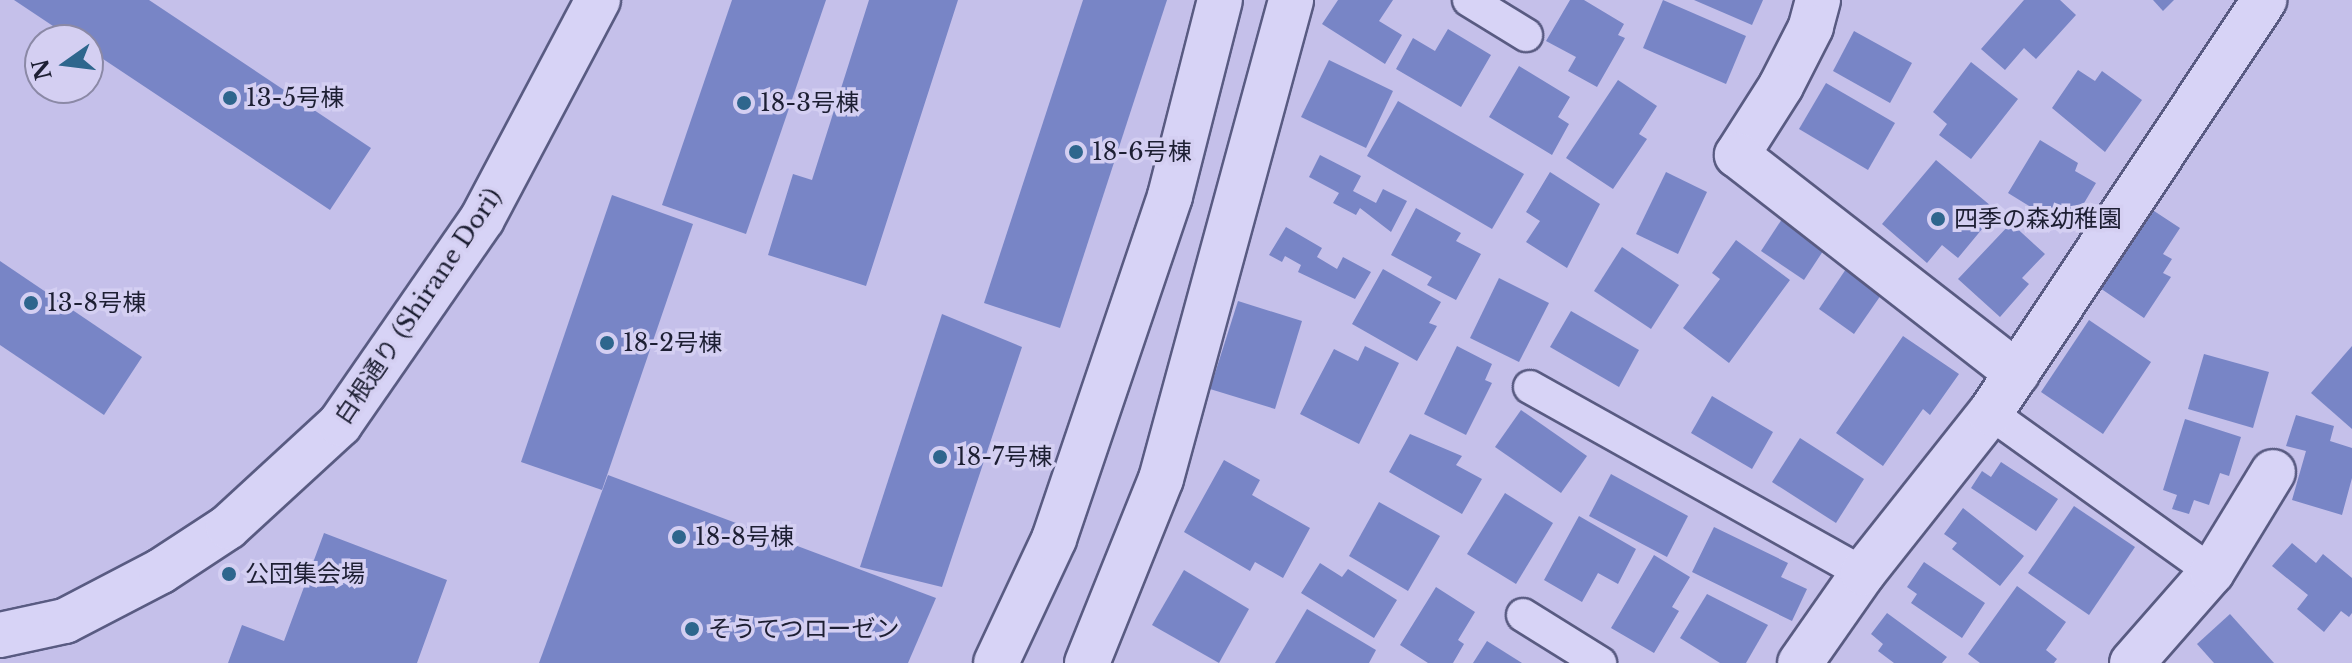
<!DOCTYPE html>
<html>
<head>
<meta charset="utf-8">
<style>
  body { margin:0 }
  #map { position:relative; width:2352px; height:663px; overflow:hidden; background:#c5c0ea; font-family:"Libre Baskerville","Noto Sans JP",serif }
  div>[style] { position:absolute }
  .building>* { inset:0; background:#7885c6 }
  .roads { filter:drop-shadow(2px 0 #595b82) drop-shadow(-2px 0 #595b82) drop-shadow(0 2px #595b82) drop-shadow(0 -2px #595b82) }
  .lane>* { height:32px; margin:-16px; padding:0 16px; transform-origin:16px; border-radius:16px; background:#d7d3f6 }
  .street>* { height:44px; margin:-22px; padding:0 22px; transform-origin:22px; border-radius:22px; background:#d7d3f6 }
  .secondary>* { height:44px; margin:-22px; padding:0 22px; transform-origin:22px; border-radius:22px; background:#d7d3f6 }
  .dots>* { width:22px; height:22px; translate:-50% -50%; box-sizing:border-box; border:4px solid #d4cff2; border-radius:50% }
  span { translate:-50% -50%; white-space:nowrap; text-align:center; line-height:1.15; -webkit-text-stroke:7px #d4cff2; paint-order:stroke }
  .poi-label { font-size:24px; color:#1d1f33 }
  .left { translate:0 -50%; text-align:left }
  .street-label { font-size:24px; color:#1d1f33 }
  .north { position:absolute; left:24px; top:24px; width:80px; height:80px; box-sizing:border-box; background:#d4cff2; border:2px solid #8b89a6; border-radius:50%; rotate:256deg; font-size:22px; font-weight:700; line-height:32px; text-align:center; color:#1d1f33 }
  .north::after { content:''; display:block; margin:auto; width:28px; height:36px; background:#2e668d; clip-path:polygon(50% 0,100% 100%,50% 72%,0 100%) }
</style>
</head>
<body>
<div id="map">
  <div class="building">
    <i style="clip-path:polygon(14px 0,149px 0,371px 148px,330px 210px,88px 49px,88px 40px,74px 40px)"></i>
    <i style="clip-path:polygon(732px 0,826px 0,746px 234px,662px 205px)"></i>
    <i style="clip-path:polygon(869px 0,958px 0,866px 286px,768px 255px,793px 174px,812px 180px)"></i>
    <i style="clip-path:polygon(1083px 0,1167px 0,1060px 328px,984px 303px)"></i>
    <i style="clip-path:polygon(1338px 0,1393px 0,1379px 21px,1402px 35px,1385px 64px,1322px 24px)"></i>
    <i style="clip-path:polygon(1570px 0,1584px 0,1624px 24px,1618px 35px,1625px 38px,1597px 87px,1568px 71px,1576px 57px,1546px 41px)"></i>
    <i style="clip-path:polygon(1663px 0,1746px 36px,1726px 84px,1643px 48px)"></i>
    <i style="clip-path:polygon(1694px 0,1763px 0,1752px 25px)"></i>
    <i style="clip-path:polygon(2024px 0,2060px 0,2076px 15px,2036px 59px,2024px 48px,2005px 70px,1981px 49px)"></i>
    <i style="clip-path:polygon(2153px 0,2174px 0,2163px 11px)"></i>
    <i style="clip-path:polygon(1448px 29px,1491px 55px,1461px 107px,1396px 69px,1413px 38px,1435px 51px)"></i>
    <i style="clip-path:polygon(1854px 31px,1912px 63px,1890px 103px,1833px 71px)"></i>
    <i style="clip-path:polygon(1329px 60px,1393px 91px,1366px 148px,1301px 117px)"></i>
    <i style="clip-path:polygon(1971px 62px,2018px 99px,1971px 159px,1939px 135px,1947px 124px,1933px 112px)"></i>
    <i style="clip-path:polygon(1519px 66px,1570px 97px,1558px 117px,1569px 124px,1552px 155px,1489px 117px)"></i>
    <i style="clip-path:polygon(2078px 70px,2095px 81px,2102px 71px,2142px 100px,2105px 152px,2052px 108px)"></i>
    <i style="clip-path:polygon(1618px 80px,1657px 106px,1639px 134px,1647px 139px,1613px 189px,1566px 158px)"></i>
    <i style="clip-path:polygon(1826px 83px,1895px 123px,1868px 170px,1799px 129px)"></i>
    <i style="clip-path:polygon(1398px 101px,1524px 174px,1492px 229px,1367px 156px)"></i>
    <i style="clip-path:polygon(2040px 140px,2078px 163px,2075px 171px,2096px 183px,2068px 230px,2008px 193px)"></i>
    <i style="clip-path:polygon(1320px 155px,1361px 176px,1353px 191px,1376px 203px,1383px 189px,1407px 201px,1391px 232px,1360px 208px,1356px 215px,1333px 203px,1339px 193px,1309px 177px)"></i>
    <i style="clip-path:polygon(1936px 160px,1997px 211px,1958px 258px,1942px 245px,1927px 263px,1882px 224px)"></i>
    <i style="clip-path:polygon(1550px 172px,1600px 204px,1567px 268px,1526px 242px,1540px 221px,1526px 212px)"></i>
    <i style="clip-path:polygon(1666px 172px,1707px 192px,1678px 254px,1636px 234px)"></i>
    <i style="clip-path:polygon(612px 195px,693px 224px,602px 490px,521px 462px)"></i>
    <i style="clip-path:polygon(1416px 208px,1461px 233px,1456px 241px,1481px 254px,1456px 300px,1427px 285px,1432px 277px,1391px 255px)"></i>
    <i style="clip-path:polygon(2151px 209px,2180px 228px,2163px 254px,2172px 259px,2163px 273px,2171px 277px,2144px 318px,2100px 288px)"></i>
    <i style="clip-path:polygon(1784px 216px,1827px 245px,1804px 280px,1761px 251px)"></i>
    <i style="clip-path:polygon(2011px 223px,2045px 254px,2022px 278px,2029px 284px,2000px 317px,1958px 279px)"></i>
    <i style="clip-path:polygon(1286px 227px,1322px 248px,1317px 257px,1337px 269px,1343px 257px,1371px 272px,1355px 299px,1298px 272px,1301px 265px,1285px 256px,1282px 262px,1269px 255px)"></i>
    <i style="clip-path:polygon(1736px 240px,1790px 280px,1729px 363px,1683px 328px,1720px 279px,1712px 273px)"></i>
    <i style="clip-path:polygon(1622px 247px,1679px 285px,1651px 329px,1594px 291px)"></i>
    <i style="clip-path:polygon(0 261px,142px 357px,104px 415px,0 345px)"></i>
    <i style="clip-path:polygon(1383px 269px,1441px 302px,1429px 323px,1437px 326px,1417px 361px,1352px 324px)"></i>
    <i style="clip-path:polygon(1846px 269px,1881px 295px,1854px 334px,1819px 309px)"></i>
    <i style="clip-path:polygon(1499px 278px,1549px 303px,1519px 362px,1470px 338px)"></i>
    <i style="clip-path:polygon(1238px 301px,1302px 321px,1275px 409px,1210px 389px)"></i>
    <i style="clip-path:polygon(1571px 311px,1639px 350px,1619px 387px,1550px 347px)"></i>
    <i style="clip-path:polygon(942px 314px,1022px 347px,942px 587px,860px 567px)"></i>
    <i style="clip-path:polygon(2089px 320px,2151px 362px,2103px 434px,2041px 392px)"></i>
    <i style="clip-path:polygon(1903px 336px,1959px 374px,1930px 415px,1923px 409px,1883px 466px,1836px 433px)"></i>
    <i style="clip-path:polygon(1365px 346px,1399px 363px,1359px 444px,1300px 414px,1334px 349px,1358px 361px)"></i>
    <i style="clip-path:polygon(1457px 346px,1492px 364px,1485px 380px,1492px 383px,1466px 435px,1424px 414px)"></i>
    <i style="clip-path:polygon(2352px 346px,2352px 429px,2311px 393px)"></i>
    <i style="clip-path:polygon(2204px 354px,2269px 372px,2253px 428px,2188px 409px)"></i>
    <i style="clip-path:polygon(1712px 396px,1773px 432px,1752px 469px,1691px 433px)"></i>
    <i style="clip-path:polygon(1521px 410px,1587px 456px,1561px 493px,1495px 447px)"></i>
    <i style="clip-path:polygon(2296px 415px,2334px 426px,2330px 441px,2352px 448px,2352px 478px,2342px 515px,2292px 500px,2306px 451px,2286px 446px)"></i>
    <i style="clip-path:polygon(2185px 419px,2241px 437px,2229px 476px,2220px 473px,2209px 505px,2194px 500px,2189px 514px,2172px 509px,2177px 495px,2163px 490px)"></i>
    <i style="clip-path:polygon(1410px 434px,1462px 456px,1456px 465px,1482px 479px,1462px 514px,1389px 472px)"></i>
    <i style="clip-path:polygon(1800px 438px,1864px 479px,1836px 523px,1772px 482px)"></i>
    <i style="clip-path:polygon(1224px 460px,1260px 480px,1252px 495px,1310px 528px,1283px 578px,1255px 562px,1250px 571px,1184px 532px)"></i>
    <i style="clip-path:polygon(2001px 462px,2058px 499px,2036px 531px,1971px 488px,1982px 471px,1991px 477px)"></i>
    <i style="clip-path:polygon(1611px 474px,1688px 516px,1667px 557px,1589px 516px)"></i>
    <i style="clip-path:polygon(608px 475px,936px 598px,908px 663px,539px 663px)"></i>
    <i style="clip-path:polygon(1505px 493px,1553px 523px,1516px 584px,1467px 554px)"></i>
    <i style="clip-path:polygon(1379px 502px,1440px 536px,1408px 591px,1349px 556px)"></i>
    <i style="clip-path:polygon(2074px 506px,2135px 547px,2089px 615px,2028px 573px)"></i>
    <i style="clip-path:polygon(1963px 508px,2024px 556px,2000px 586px,1952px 549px,1957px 543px,1944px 534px)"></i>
    <i style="clip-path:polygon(1579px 516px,1636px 549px,1618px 584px,1598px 573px,1582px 602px,1544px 580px)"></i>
    <i style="clip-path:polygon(1714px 527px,1788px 563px,1781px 577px,1807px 589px,1792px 621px,1692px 572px)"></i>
    <i style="clip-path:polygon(324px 533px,447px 580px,417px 663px,228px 663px,242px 625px,284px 641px)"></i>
    <i style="clip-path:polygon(2292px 543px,2316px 563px,2323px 554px,2352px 578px,2352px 613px,2349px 617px,2341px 611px,2324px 632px,2297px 609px,2308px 595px,2272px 566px)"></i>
    <i style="clip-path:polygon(1654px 555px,1690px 577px,1672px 607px,1679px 611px,1654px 653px,1611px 628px)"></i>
    <i style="clip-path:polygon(1924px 562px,1985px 603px,1962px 638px,1911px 603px,1917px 594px,1907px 587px)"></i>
    <i style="clip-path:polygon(1320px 563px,1342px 577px,1348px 569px,1397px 600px,1374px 638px,1301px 593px)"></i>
    <i style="clip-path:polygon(1184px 570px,1249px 609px,1219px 663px,1152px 625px)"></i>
    <i style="clip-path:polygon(2017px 586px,2066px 622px,2046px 650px,2057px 659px,2054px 663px,1980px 663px,1968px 654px)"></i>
    <i style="clip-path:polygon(1436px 587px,1475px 612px,1458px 640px,1464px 644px,1453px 663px,1428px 663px,1400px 645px)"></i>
    <i style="clip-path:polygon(1707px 594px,1768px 625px,1746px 663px,1720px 663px,1680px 638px)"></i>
    <i style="clip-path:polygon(1307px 609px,1376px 650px,1369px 663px,1275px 663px)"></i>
    <i style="clip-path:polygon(1887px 613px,1947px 657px,1942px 663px,1894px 663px,1878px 651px,1883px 644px,1871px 634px)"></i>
    <i style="clip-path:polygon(2230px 614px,2274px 663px,2214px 663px,2197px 644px)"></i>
    <i style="clip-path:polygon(1487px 641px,1522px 663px,1473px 663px)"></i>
  </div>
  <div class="roads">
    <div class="lane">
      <i style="left:1469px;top:0;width:67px;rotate:31.6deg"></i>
      <i style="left:1530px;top:387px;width:381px;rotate:29.2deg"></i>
      <i style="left:1990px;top:413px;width:273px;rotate:35.6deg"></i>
      <i style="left:1523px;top:615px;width:91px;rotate:31.9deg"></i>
    </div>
    <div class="street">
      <i style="left:1818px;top:0;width:28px;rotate:105deg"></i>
      <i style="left:1811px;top:27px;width:66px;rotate:117deg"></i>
      <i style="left:1781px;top:86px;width:82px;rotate:122.5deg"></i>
      <i style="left:1737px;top:155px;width:355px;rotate:37.9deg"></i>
      <i style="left:996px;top:663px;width:137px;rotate:-64.9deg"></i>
      <i style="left:1054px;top:539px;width:362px;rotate:-71.3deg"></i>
      <i style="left:1170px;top:196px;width:202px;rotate:-75.7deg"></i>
      <i style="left:1087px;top:663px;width:198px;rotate:-68.1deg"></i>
      <i style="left:1161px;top:479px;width:496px;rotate:-74.8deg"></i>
      <i style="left:1800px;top:663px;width:110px;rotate:-55deg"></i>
      <i style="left:1863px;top:573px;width:204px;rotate:-51.6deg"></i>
      <i style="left:1990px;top:413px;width:496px;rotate:-56.4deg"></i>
      <i style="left:2132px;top:663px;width:121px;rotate:-48.7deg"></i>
      <i style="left:2212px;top:572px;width:117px;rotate:-58.6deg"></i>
    </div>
    <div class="secondary">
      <i style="left:0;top:635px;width:66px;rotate:-12.2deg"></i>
      <i style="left:65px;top:621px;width:108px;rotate:-27.5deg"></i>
      <i style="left:161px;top:571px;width:80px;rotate:-33.3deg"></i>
      <i style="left:228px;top:527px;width:152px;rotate:-42.6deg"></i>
      <i style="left:340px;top:424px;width:249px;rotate:-55.3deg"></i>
      <i style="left:482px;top:219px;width:248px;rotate:-62.1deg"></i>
    </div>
  </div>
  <div class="dots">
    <i style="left:230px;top:98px;background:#2e668d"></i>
    <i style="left:744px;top:103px;background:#2e668d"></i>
    <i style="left:1076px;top:152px;background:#2e668d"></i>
    <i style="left:1938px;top:219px;background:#2e668d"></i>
    <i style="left:31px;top:303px;background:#2e668d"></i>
    <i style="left:607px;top:343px;background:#2e668d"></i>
    <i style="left:940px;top:457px;background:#2e668d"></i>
    <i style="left:679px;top:537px;background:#2e668d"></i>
    <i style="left:229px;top:574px;background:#2e668d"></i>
    <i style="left:692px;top:629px;background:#2e668d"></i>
  </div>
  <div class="poi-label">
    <span class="left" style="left:246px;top:98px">13-5号棟</span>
    <span class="left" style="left:760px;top:103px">18-3号棟</span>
    <span class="left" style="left:1092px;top:152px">18-6号棟</span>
    <span class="left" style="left:1954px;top:219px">四季の森幼稚園</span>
    <span class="left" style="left:47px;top:303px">13-8号棟</span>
    <span class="left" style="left:623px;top:343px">18-2号棟</span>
    <span class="left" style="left:956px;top:457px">18-7号棟</span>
    <span class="left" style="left:695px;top:537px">18-8号棟</span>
    <span class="left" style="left:245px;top:574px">公団集会場</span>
    <span class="left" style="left:708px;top:629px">そうてつローゼン</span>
  </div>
  <div class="street-label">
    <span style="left:418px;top:306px;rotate:-56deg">白根通り (Shirane Dori)</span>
  </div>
  <div class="north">N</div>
</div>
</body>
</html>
